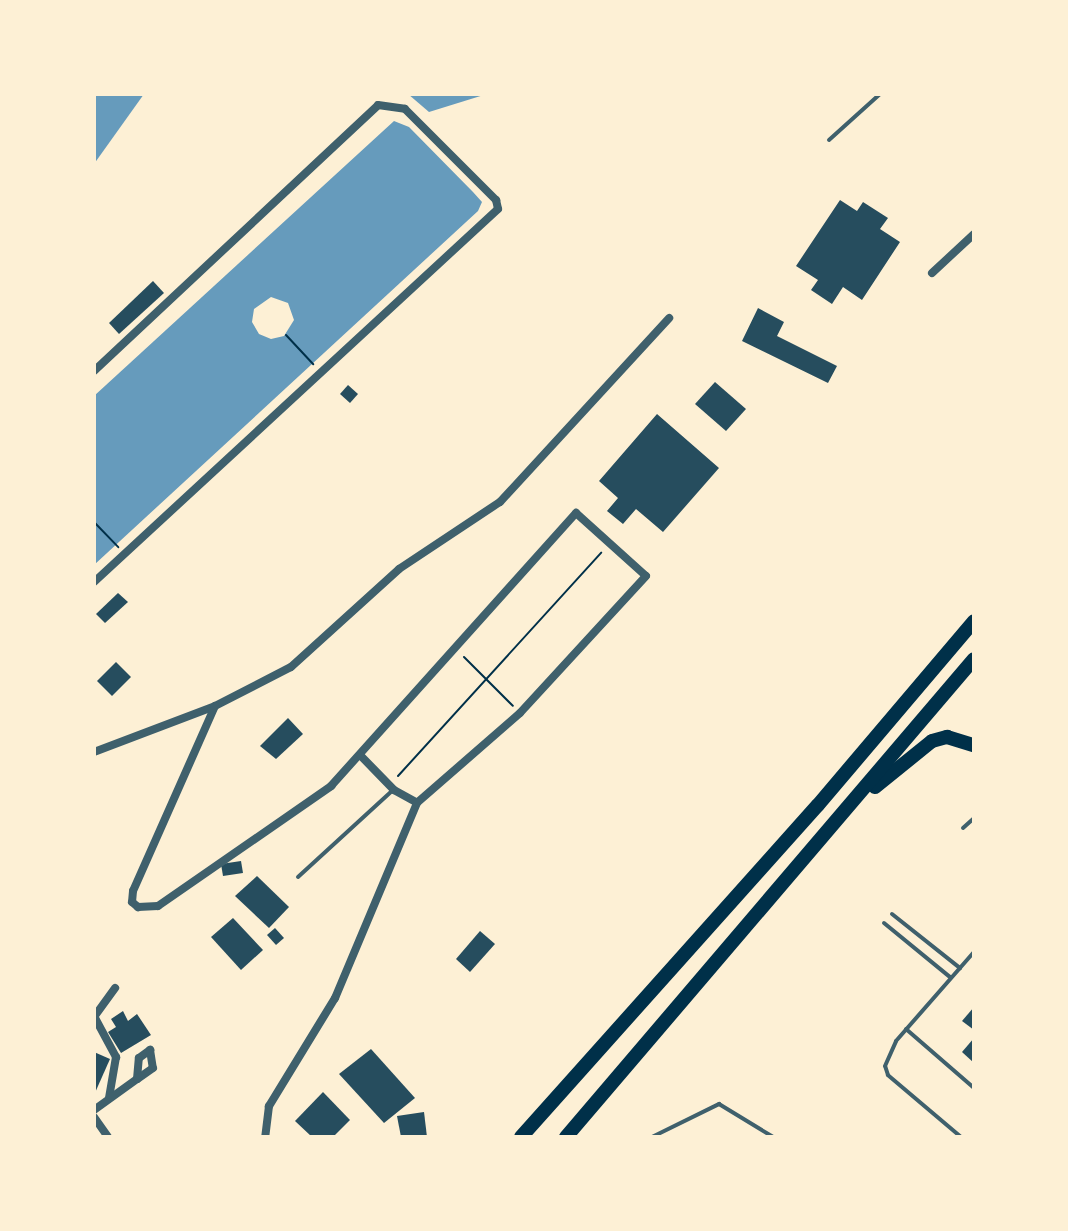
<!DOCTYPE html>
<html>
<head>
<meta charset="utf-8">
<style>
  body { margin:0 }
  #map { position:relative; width:1068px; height:1231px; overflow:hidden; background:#fdf0d5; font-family:"Source Serif 4",serif }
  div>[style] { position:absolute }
  .water>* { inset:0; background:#669bbc }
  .building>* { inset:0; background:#264d5e }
  .path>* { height:2px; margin:-1px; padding:0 1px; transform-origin:1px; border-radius:1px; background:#003049 }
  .service>* { height:4px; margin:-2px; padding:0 2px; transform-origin:2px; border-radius:2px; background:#3f606c }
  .minor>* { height:8px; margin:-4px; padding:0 4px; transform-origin:4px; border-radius:4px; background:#3f606c }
  .trunk>* { height:14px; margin:-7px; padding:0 7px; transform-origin:7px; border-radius:7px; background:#003049 }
  span { translate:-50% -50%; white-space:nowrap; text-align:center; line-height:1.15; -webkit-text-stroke:8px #fdf0d5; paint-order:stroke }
  .frame { position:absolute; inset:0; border:96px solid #fdf0d5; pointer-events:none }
</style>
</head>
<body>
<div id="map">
  <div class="water">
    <i style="clip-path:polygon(94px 94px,144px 94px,94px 164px)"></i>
    <i style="clip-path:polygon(408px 94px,487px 94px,429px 112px)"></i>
    <i style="clip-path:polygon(evenodd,394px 121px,409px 127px,473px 192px,482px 202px,478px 211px,94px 565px,94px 396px,394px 121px,271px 297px,288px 303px,294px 320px,284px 336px,271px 339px,259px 334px,252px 322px,254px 309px,271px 297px)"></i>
  </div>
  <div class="building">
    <i style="clip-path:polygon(840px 200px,857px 211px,863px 202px,888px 218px,880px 229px,900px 242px,862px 300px,843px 287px,832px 304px,811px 290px,818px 280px,796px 266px)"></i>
    <i style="clip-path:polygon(153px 281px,164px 293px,119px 334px,109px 323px)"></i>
    <i style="clip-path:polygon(758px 308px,784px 322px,777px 336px,837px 366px,828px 383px,742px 341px)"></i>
    <i style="clip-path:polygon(715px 382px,746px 409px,726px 431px,695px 404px)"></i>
    <i style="clip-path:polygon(348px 385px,358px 394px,350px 403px,340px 394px)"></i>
    <i style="clip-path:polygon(657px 414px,719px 468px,663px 532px,636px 509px,623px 524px,607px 511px,618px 498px,599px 481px)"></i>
    <i style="clip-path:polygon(118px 593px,128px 602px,105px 623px,96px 614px)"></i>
    <i style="clip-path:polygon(116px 662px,131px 677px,112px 696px,97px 681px)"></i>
    <i style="clip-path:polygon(288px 718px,303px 734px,276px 759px,260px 746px)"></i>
    <i style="clip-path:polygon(241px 861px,243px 873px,223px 876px,221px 864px)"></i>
    <i style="clip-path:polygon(257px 876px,289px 907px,269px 928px,235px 896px)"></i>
    <i style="clip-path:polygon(233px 918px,263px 950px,241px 970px,211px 937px)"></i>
    <i style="clip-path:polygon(275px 928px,284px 938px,276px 945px,267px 935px)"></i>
    <i style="clip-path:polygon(480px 931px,495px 944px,470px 972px,456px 959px)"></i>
    <i style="clip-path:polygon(974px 1007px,974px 1030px,962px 1021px)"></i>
    <i style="clip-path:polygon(123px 1011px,128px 1021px,137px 1014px,151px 1035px,121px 1053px,108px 1032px,116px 1027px,111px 1019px)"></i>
    <i style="clip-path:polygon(974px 1038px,974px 1063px,962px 1052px)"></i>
    <i style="clip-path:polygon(371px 1049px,415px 1098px,384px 1123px,339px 1074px)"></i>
    <i style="clip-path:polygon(94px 1052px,110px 1059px,94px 1095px)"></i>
    <i style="clip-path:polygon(323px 1092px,350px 1120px,333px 1137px,312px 1137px,295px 1121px)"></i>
    <i style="clip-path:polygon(424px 1112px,427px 1137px,401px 1137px,397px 1116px)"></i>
  </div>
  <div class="path">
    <i style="left:286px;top:335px;width:40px;rotate:47deg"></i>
    <i style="left:94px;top:522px;width:35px;rotate:46deg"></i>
    <i style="left:464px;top:657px;width:69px;rotate:45deg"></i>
    <i style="left:398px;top:776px;width:302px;rotate:-47.7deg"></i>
  </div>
  <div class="service">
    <i style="left:829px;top:140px;width:69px;rotate:-42deg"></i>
    <i style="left:963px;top:828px;width:15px;rotate:-42deg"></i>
    <i style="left:298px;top:877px;width:127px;rotate:-42.5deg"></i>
    <i style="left:892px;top:914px;width:87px;rotate:38.5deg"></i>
    <i style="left:884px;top:923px;width:85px;rotate:39.3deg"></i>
    <i style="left:906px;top:1029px;width:90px;rotate:40.9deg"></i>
    <i style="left:652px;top:1137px;width:75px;rotate:-26.2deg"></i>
    <i style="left:719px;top:1104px;width:63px;rotate:31.4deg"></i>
    <i style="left:961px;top:1137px;width:96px;rotate:-139.7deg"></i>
    <i style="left:888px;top:1075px;width:9px;rotate:-108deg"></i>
    <i style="left:885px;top:1066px;width:27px;rotate:-66deg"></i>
    <i style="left:896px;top:1041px;width:118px;rotate:-48.8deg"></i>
  </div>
  <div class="minor">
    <i style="left:932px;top:273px;width:57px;rotate:-42.9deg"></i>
    <i style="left:94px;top:371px;width:389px;rotate:-43.1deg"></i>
    <i style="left:378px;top:105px;width:27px;rotate:8deg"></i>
    <i style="left:405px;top:109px;width:129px;rotate:45deg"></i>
    <i style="left:496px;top:200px;width:9px;rotate:77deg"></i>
    <i style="left:498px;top:209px;width:550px;rotate:137.28deg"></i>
    <i style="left:215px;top:706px;width:85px;rotate:-27.2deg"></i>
    <i style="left:291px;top:667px;width:146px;rotate:-42.2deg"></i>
    <i style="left:399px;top:569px;width:121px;rotate:-33.6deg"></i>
    <i style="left:500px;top:502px;width:250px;rotate:-47.4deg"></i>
    <i style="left:94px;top:752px;width:129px;rotate:-20.8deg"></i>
    <i style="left:215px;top:706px;width:202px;rotate:113.9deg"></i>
    <i style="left:133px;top:891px;width:11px;rotate:95deg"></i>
    <i style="left:132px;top:902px;width:8px;rotate:40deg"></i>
    <i style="left:138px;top:907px;width:20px;rotate:-3deg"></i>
    <i style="left:158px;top:906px;width:211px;rotate:-34.7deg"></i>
    <i style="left:331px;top:786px;width:367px;rotate:-48.1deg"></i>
    <i style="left:576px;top:513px;width:94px;rotate:42deg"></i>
    <i style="left:646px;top:576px;width:186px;rotate:132.6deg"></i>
    <i style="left:520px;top:713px;width:137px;rotate:138.9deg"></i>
    <i style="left:417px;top:803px;width:212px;rotate:112.8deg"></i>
    <i style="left:335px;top:998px;width:127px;rotate:121.4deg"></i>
    <i style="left:269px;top:1106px;width:31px;rotate:97deg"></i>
    <i style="left:360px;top:755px;width:49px;rotate:45.8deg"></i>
    <i style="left:394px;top:790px;width:26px;rotate:29deg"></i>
    <i style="left:94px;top:1016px;width:47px;rotate:61.8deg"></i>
    <i style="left:116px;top:1057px;width:42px;rotate:99.7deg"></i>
    <i style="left:94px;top:1017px;width:36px;rotate:-54deg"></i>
    <i style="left:94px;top:1110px;width:53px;rotate:-35.8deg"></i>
    <i style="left:137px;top:1079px;width:21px;rotate:-85deg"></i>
    <i style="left:139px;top:1058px;width:14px;rotate:-36deg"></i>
    <i style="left:150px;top:1050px;width:18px;rotate:81deg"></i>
    <i style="left:153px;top:1068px;width:19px;rotate:145deg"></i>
    <i style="left:94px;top:1117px;width:24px;rotate:55deg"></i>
  </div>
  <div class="trunk">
    <i style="left:875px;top:787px;width:73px;rotate:-38.9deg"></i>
    <i style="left:932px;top:741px;width:16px;rotate:-15deg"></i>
    <i style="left:947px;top:737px;width:28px;rotate:17deg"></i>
    <i style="left:521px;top:1137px;width:445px;rotate:-48.2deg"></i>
    <i style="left:818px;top:805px;width:241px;rotate:-49.7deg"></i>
    <i style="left:566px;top:1137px;width:628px;rotate:-49.52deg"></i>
  </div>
  <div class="frame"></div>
</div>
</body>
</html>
